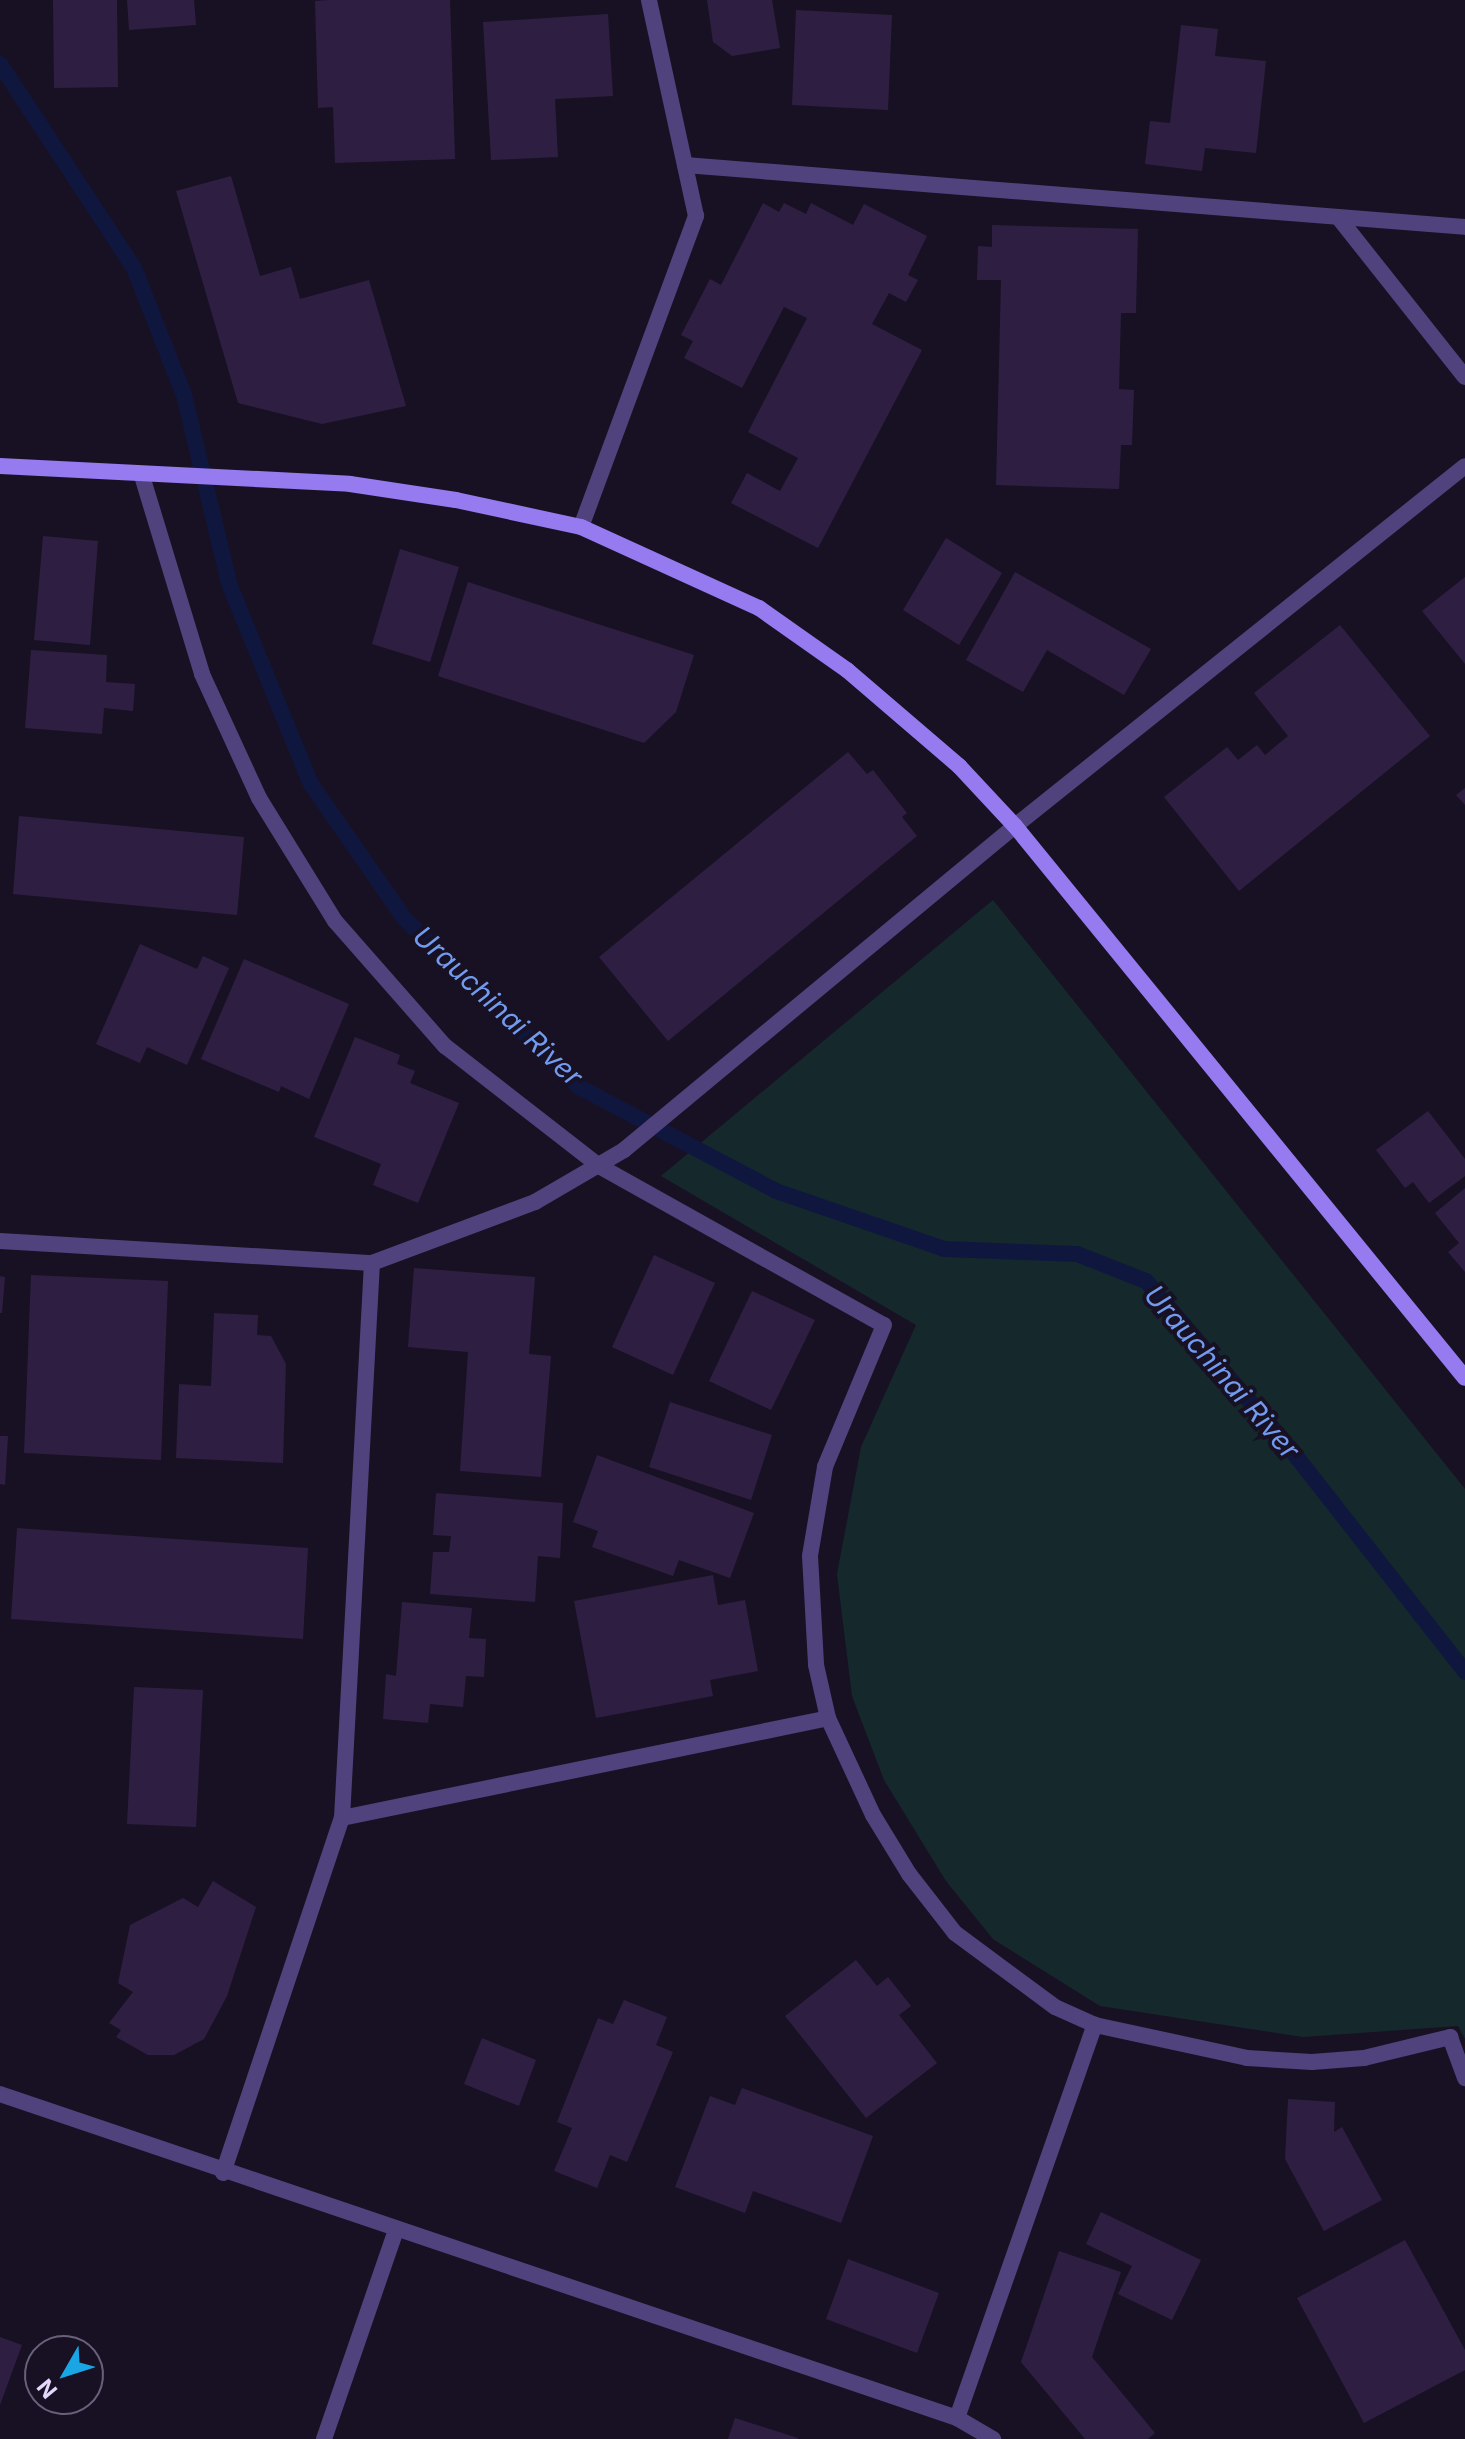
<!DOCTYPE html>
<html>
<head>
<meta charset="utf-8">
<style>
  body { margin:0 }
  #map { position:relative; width:1465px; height:2439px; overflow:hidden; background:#181123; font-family:Inter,sans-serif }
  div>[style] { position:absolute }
  .green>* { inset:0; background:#15292d }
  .stream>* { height:16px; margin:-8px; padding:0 8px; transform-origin:8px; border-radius:8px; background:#10173e }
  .building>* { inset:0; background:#2e1f42 }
  .lane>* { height:16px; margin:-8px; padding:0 8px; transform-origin:8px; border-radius:8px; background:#50427d }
  .street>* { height:16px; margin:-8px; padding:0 8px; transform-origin:8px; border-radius:8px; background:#50427d }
  .secondary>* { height:16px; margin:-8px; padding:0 8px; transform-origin:8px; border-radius:8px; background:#957af0 }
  span { translate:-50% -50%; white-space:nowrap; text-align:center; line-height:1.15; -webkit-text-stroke:8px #181123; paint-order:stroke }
  .water-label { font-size:28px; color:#729bef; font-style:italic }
  .north { position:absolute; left:24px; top:2335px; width:80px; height:80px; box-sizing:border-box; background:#181123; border:2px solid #696179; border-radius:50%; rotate:231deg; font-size:22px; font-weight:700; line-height:32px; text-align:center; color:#e3d8fb }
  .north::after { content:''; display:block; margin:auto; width:28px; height:36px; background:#1aa6e5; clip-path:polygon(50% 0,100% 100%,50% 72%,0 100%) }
</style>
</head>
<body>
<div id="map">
  <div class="green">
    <i style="clip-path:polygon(993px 900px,1465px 1489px,1465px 2039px,1458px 2026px,1303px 2037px,1100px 2006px,993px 1939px,946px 1881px,884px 1780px,852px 1696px,837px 1574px,861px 1447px,916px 1325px,661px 1176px)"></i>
  </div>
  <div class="stream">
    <i style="left:0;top:64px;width:244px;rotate:56.7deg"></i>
    <i style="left:134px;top:268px;width:136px;rotate:68.5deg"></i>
    <i style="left:184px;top:395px;width:196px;rotate:76.5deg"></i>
    <i style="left:230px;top:586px;width:214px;rotate:67.8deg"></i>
    <i style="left:311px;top:784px;width:163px;rotate:55.2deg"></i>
    <i style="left:404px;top:918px;width:243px;rotate:44deg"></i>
    <i style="left:579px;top:1087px;width:223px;rotate:27.8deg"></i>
    <i style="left:776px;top:1191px;width:178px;rotate:19deg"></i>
    <i style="left:944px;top:1249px;width:133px;rotate:2.2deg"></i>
    <i style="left:1077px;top:1254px;width:74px;rotate:21.4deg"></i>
    <i style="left:1146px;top:1281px;width:224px;rotate:49.3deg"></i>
    <i style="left:1292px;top:1451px;width:281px;rotate:51.9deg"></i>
  </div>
  <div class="building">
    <i style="clip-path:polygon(53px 0,117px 0,118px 87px,54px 88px)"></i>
    <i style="clip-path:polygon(127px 0,194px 0,196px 25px,129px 30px)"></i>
    <i style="clip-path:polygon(328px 0,450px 0,455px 159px,335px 163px,333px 107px,318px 108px,315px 1px)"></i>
    <i style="clip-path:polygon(707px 0,772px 0,780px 48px,732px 56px,713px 42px)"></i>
    <i style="clip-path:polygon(796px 10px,892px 15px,888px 110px,792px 105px)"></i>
    <i style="clip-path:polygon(608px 14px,613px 96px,555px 99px,558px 157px,491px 160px,483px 22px)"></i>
    <i style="clip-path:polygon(1181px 25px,1218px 29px,1215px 56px,1266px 61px,1256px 153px,1205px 148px,1202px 171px,1145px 164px,1150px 121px,1170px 123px)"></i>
    <i style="clip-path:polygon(231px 176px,260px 276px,291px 267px,300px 299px,369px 280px,406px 406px,322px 424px,238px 403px,176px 191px)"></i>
    <i style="clip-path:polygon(763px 203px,779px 212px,784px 203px,806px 214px,811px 203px,853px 225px,864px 204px,927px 236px,908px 275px,918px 280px,906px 302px,889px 293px,872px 324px,922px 350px,818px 548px,731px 503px,747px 473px,780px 491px,798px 458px,748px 432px,807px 318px,784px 307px,742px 388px,684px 358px,693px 341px,681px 335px,710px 279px,721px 285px)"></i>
    <i style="clip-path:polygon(992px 225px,1138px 229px,1136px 313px,1121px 313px,1119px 389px,1134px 390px,1132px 445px,1121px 445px,1119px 489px,996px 485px,1001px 280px,977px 280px,978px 246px,992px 247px)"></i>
    <i style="clip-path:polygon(43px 536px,98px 541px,90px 645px,34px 640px)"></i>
    <i style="clip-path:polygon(946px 538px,1002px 573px,959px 645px,903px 610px)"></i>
    <i style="clip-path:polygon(400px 549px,459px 567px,430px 662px,372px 644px)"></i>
    <i style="clip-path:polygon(1015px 572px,1151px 649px,1124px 695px,1047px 650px,1023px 692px,966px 660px)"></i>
    <i style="clip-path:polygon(1465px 577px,1465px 664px,1422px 611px)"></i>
    <i style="clip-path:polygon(468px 582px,694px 655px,676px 712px,644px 743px,438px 676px)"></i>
    <i style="clip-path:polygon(1340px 625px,1430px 736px,1239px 891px,1164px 797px,1227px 747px,1238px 760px,1257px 745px,1265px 755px,1288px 736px,1254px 693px)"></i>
    <i style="clip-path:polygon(31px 650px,107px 655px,106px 682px,135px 684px,133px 711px,104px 708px,102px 734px,25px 728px)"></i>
    <i style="clip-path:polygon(848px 752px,867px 774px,873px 770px,907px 813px,902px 817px,917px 836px,668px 1041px,599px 957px)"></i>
    <i style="clip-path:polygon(1465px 788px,1465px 805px,1456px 795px)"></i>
    <i style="clip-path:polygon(19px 816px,244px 837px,237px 915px,13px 894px)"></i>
    <i style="clip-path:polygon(140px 944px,197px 969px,203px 956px,229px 968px,187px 1065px,147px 1047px,140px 1063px,96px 1044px)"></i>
    <i style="clip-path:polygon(244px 959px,349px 1004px,309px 1099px,281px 1086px,279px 1092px,201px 1059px)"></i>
    <i style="clip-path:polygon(355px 1037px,400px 1055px,397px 1064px,415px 1071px,410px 1083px,459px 1103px,418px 1203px,373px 1185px,381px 1164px,314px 1137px)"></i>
    <i style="clip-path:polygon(1428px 1111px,1465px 1159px,1465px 1176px,1429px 1203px,1413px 1182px,1405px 1188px,1376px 1150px)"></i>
    <i style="clip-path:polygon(1465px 1188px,1465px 1272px,1448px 1252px,1459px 1243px,1435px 1213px)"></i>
    <i style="clip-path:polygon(654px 1255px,715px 1283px,673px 1375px,612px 1347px)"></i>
    <i style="clip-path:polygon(414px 1268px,535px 1277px,529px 1354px,551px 1356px,541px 1477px,460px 1471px,468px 1352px,408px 1347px)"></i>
    <i style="clip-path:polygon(31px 1275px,168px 1281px,161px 1460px,24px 1453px)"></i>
    <i style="clip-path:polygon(0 1276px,5px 1277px,2px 1313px,0 1313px)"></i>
    <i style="clip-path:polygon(752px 1291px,815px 1320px,771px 1410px,709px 1381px)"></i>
    <i style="clip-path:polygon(214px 1313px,258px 1315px,257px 1335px,271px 1336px,286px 1364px,283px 1463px,176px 1458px,179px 1384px,211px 1386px)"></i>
    <i style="clip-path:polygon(670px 1402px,772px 1435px,751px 1500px,649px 1467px)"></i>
    <i style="clip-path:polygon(0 1436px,8px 1436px,5px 1485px,0 1484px)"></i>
    <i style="clip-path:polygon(597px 1455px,754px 1513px,730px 1578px,679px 1560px,673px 1576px,592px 1547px,598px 1531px,573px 1522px)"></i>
    <i style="clip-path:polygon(436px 1493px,563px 1503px,560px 1558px,538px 1556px,535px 1602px,430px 1594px,433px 1552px,449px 1552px,451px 1536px,433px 1535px)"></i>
    <i style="clip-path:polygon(17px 1528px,308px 1548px,303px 1639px,11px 1619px)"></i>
    <i style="clip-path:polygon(713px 1575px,718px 1605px,745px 1600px,758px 1671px,710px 1680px,713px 1696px,596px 1718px,574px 1601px)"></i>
    <i style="clip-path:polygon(402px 1602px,472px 1608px,469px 1638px,486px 1639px,484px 1677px,466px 1676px,463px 1707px,430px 1704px,428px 1723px,383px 1719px,386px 1674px,396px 1676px)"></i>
    <i style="clip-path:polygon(134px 1687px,203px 1690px,196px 1827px,127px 1824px)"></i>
    <i style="clip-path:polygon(213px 1881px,256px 1907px,227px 1996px,204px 2039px,174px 2055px,148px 2055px,116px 2037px,121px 2030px,109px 2023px,133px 1992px,118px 1983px,130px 1925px,183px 1898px,198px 1907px)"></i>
    <i style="clip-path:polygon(856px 1960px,877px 1986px,888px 1977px,911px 2006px,899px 2015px,937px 2063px,866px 2118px,785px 2016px)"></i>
    <i style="clip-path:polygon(624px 2000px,667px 2017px,656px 2045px,673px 2052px,627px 2162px,610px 2155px,597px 2188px,554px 2171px,572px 2128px,557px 2122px,598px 2018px,613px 2024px)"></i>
    <i style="clip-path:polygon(482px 2038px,536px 2060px,519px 2106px,464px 2084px)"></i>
    <i style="clip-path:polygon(742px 2088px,873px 2136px,841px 2223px,753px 2191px,745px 2213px,675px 2187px,710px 2096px,735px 2105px)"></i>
    <i style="clip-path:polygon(1288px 2099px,1335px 2102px,1334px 2132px,1342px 2127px,1382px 2200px,1324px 2231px,1285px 2159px)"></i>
    <i style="clip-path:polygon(1101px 2212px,1201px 2260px,1172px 2320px,1118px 2294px,1132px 2266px,1086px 2244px)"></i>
    <i style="clip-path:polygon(1405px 2240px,1465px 2350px,1465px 2370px,1364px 2423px,1297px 2298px)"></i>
    <i style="clip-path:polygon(1059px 2251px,1121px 2272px,1092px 2357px,1155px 2433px,1148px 2439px,1085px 2439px,1021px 2362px)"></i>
    <i style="clip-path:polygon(848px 2259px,939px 2293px,917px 2353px,826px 2319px)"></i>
    <i style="clip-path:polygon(0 2337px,22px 2345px,0 2405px)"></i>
    <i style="clip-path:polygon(735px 2418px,798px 2438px,798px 2439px,728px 2439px)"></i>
  </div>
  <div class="lane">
    <i style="left:324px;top:2439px;width:221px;rotate:-71deg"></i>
  </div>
  <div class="street">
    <i style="left:685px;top:165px;width:782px;rotate:4.54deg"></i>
    <i style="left:1338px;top:217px;width:204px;rotate:51.6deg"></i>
    <i style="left:142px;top:476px;width:207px;rotate:73.1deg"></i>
    <i style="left:202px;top:674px;width:136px;rotate:65.3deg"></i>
    <i style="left:259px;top:798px;width:145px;rotate:58.3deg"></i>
    <i style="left:335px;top:921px;width:167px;rotate:48.7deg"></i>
    <i style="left:445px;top:1046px;width:195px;rotate:37.9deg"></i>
    <i style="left:599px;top:1166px;width:326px;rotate:29.2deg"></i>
    <i style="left:884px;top:1325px;width:154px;rotate:112.6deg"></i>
    <i style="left:825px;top:1467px;width:90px;rotate:99.6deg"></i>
    <i style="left:810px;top:1556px;width:109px;rotate:86.8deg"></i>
    <i style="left:816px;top:1665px;width:54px;rotate:77.2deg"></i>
    <i style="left:828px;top:1718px;width:107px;rotate:65.1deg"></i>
    <i style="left:873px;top:1815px;width:69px;rotate:58.6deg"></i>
    <i style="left:909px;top:1874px;width:75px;rotate:52.1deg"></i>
    <i style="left:955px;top:1933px;width:124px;rotate:36.5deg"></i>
    <i style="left:1055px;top:2007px;width:44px;rotate:24.2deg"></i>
    <i style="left:1095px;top:2025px;width:156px;rotate:12.2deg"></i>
    <i style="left:1247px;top:2058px;width:65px;rotate:3.5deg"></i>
    <i style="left:1312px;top:2062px;width:52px;rotate:-4.4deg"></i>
    <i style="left:1364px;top:2058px;width:89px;rotate:-13.7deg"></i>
    <i style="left:1450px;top:2037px;width:44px;rotate:69.9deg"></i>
    <i style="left:581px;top:527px;width:332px;rotate:-69.7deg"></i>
    <i style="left:696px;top:216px;width:221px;rotate:-102.3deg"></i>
    <i style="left:0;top:1241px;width:373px;rotate:3.4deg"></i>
    <i style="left:372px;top:1263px;width:174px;rotate:-20.5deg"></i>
    <i style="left:535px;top:1202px;width:103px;rotate:-30.3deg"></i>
    <i style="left:624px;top:1150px;width:508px;rotate:-39.65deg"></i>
    <i style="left:1015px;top:826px;width:576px;rotate:-38.66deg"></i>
    <i style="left:342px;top:1818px;width:496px;rotate:-11.6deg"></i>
    <i style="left:0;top:2094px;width:1010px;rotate:18.7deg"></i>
    <i style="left:957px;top:2418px;width:42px;rotate:30.3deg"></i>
    <i style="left:223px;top:2173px;width:374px;rotate:-71.5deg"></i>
    <i style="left:342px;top:1818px;width:556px;rotate:-86.91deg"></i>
    <i style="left:957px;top:2418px;width:417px;rotate:-70.7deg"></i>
  </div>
  <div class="secondary">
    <i style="left:0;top:466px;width:350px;rotate:2.9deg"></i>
    <i style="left:350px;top:484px;width:107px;rotate:8.6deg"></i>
    <i style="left:456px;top:500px;width:128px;rotate:12.2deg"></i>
    <i style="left:581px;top:527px;width:196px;rotate:24.5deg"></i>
    <i style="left:759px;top:608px;width:108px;rotate:35.2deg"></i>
    <i style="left:847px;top:670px;width:148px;rotate:40.6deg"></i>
    <i style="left:959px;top:766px;width:82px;rotate:47deg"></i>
    <i style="left:1015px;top:826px;width:712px;rotate:50.81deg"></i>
  </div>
  <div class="water-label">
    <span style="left:498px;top:1006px;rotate:43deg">Urauchinai River</span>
    <span style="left:1222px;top:1372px;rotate:49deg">Urauchinai River</span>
  </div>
  <div class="north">N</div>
</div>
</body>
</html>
